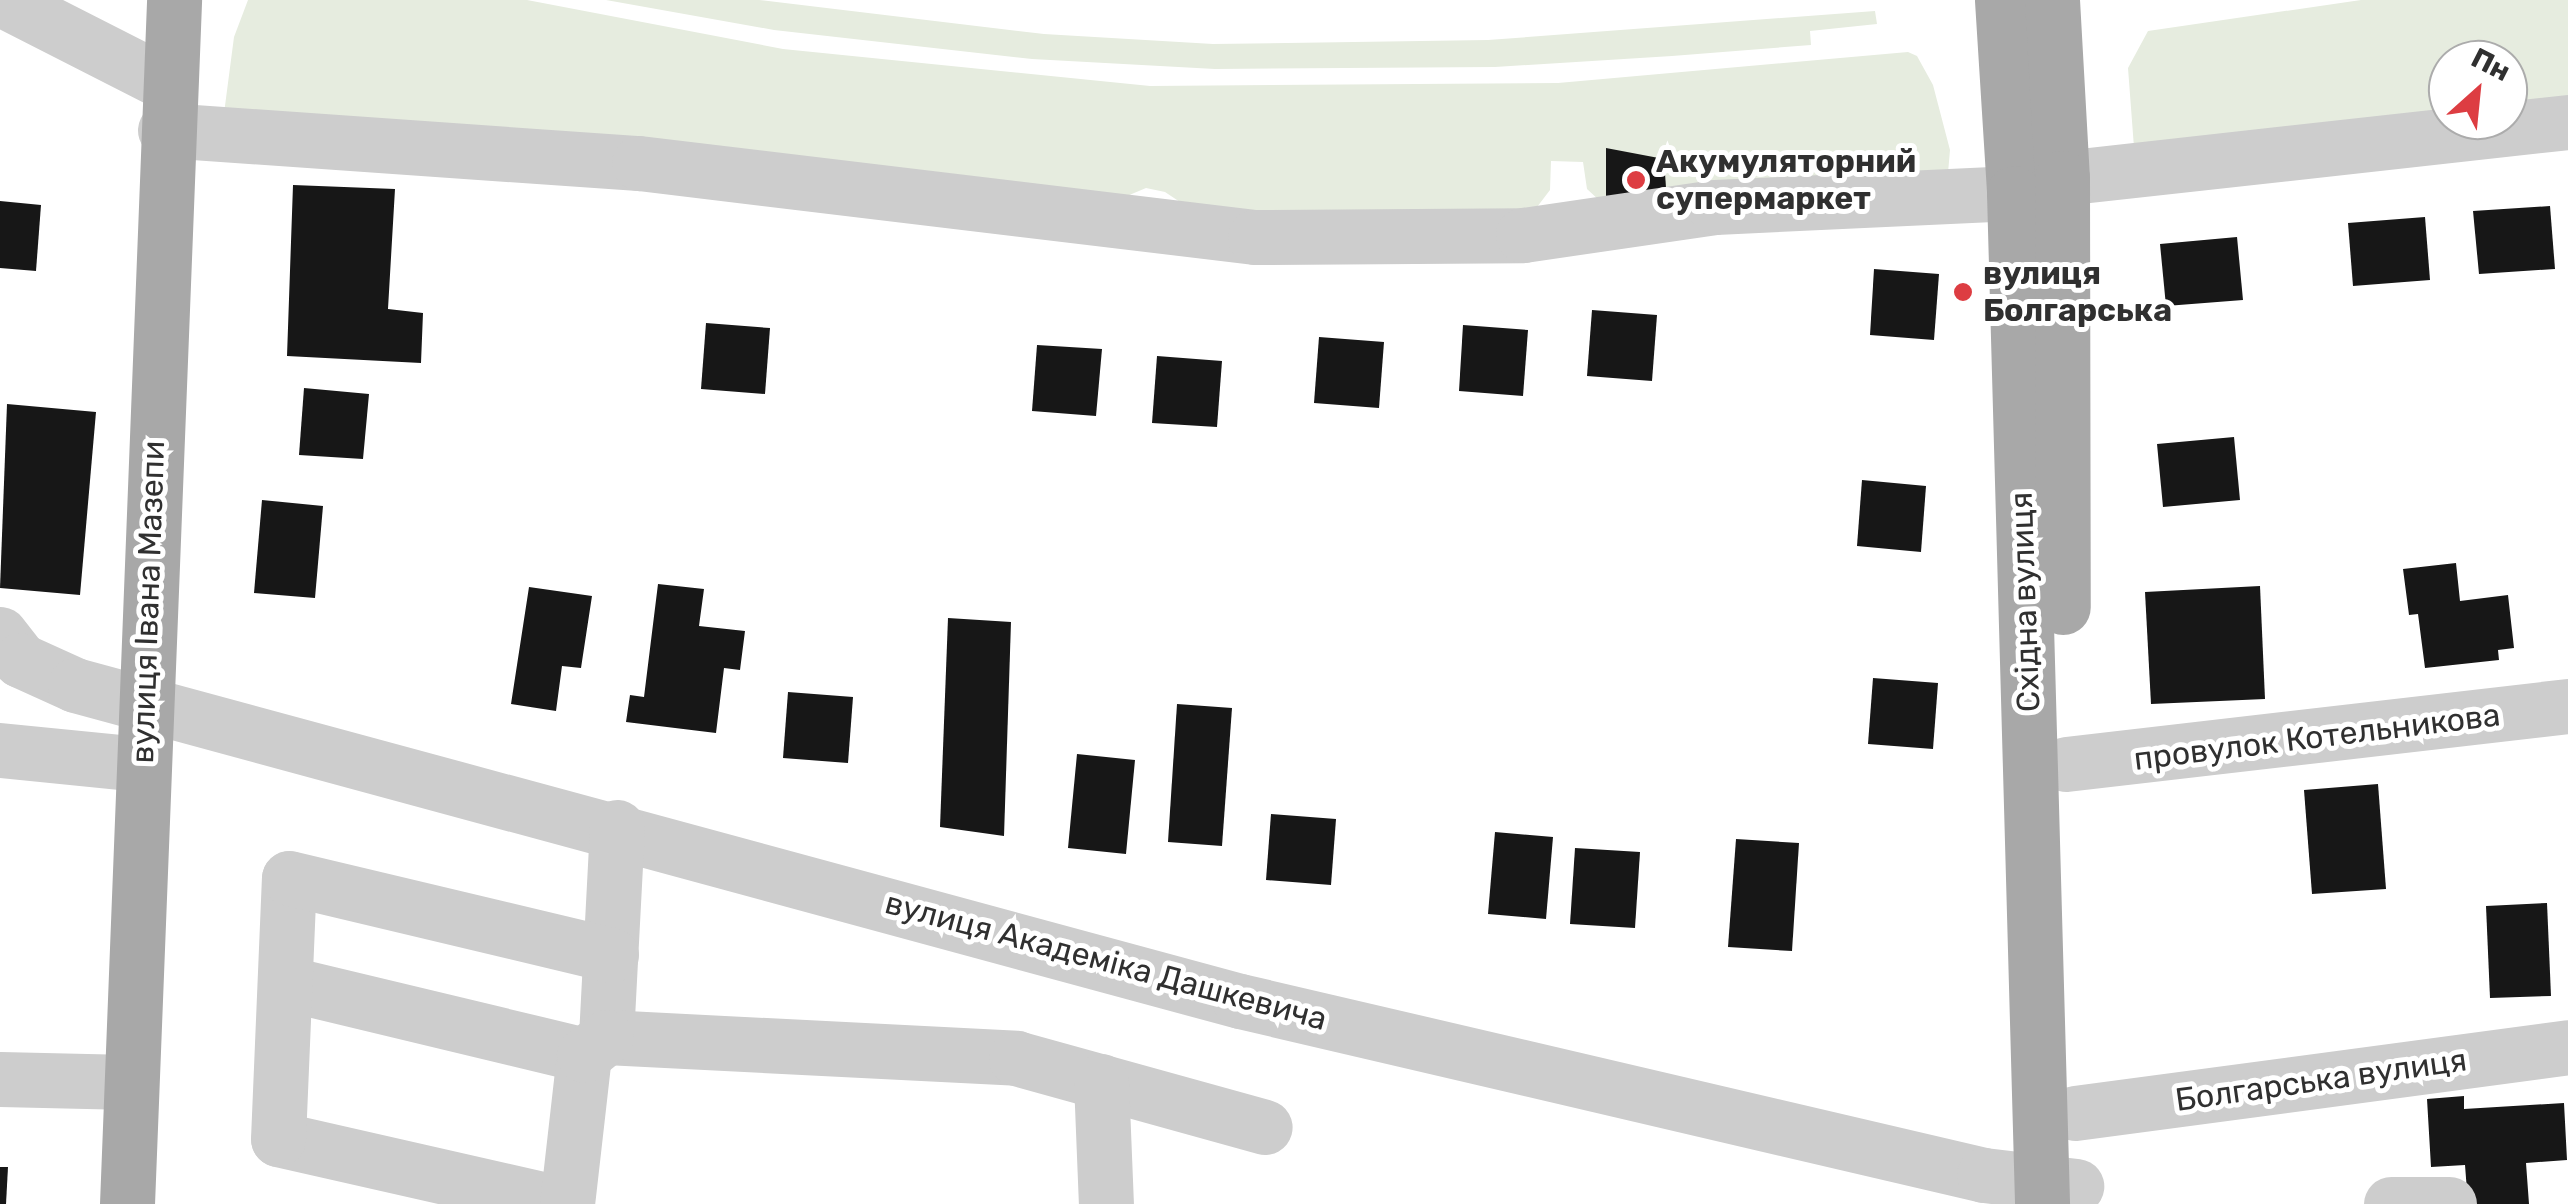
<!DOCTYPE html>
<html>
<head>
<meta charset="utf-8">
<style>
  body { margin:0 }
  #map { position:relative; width:2568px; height:1204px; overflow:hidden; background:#fff; font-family:Rubik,sans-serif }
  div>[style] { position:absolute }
  .green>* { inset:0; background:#e6ecdf }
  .building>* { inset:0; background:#171717 }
  .minor>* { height:55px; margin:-27.5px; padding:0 27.5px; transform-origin:27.5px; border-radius:27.5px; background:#cdcdcd }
  .major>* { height:55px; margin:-27.5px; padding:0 27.5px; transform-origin:27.5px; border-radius:27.5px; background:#a8a8a8 }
  .dots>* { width:28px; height:28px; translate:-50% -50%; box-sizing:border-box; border:5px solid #fff; border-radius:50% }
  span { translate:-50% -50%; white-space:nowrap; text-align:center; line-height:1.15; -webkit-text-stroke:10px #fff; paint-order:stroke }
  .poi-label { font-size:32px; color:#303030; font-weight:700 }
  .left { translate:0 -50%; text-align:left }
  .street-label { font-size:32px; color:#303030 }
  .north { position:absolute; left:2428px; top:40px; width:100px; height:100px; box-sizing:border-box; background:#fff; border:2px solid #acacac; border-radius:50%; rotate:27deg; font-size:28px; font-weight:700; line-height:40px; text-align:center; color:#303030 }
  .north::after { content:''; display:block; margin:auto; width:35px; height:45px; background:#dd3d42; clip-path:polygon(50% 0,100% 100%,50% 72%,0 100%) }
</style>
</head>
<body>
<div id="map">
  <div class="green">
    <i style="clip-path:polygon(248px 0,527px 0,783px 49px,1150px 86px,1558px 83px,1908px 52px,1917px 56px,1933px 85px,1950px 150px,1948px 173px,1600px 201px,1587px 189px,1583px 162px,1551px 161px,1550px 190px,1534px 211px,1192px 210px,1165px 192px,1146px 188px,1127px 196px,223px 121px,234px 37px)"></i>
    <i style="clip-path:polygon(606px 0,759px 0,1044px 34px,1213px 44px,1488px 40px,1875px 11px,1877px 24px,1810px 31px,1811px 45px,1672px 56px,1495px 67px,1215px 69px,1032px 59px,774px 30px)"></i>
    <i style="clip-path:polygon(2361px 0,2568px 0,2568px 105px,2508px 104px,2508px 60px,2448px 60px,2448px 120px,2135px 161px,2128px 68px,2148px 31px)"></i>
  </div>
  <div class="building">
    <i style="clip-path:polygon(1606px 148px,1664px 159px,1667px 202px,1606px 201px)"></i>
    <i style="clip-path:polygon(293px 185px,395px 189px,388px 309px,423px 313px,421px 363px,287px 356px)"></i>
    <i style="clip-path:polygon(0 201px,41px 205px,36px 271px,0 268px)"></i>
    <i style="clip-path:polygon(2550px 206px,2555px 269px,2479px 274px,2473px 211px)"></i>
    <i style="clip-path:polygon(2425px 217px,2430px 280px,2353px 286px,2348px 223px)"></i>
    <i style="clip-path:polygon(2237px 237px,2243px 300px,2166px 306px,2160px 244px)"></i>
    <i style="clip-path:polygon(1874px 269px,1939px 274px,1934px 340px,1870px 335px)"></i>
    <i style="clip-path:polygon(1592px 310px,1657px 315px,1652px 381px,1587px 376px)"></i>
    <i style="clip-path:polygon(706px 323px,770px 328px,765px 394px,701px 389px)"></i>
    <i style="clip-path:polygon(1463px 325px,1528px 330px,1523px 396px,1459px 391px)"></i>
    <i style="clip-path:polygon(1319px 337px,1384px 342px,1379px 408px,1314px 403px)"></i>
    <i style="clip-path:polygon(1037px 345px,1102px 349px,1096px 416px,1032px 411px)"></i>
    <i style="clip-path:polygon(1157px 356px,1222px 361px,1217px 427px,1152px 423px)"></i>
    <i style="clip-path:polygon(304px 388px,369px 394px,363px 459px,299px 455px)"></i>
    <i style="clip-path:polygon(7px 404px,96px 412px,80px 595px,0 588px)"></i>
    <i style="clip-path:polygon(2234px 437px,2240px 500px,2163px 507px,2157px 444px)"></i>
    <i style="clip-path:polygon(1862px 480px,1926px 486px,1921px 552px,1857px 546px)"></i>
    <i style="clip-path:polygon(262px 500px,323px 506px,315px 598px,254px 593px)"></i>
    <i style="clip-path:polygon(2456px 563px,2460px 601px,2508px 595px,2514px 648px,2498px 650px,2499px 660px,2425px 668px,2418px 614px,2409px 615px,2403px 569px)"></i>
    <i style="clip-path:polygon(658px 584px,704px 589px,699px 626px,745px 631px,740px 670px,724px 668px,716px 733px,626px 722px,630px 695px,644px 697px)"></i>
    <i style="clip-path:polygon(2260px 586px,2265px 699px,2151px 704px,2145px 592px)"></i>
    <i style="clip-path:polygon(529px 587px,592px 596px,581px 668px,562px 666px,556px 711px,511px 704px)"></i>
    <i style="clip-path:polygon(948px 618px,1011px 622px,1004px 836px,940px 827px)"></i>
    <i style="clip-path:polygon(1873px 678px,1938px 683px,1933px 749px,1868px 744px)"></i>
    <i style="clip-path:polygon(788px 692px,853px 697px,848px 763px,783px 758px)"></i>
    <i style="clip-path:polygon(1177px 704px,1232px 708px,1222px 846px,1168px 842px)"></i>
    <i style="clip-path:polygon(1077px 754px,1135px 760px,1126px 854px,1068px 848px)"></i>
    <i style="clip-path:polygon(2378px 784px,2386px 889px,2312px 894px,2304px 790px)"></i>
    <i style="clip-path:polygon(1271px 814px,1336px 819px,1331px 885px,1266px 880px)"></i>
    <i style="clip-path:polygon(1495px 832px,1553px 837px,1546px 919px,1488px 914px)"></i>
    <i style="clip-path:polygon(1736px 839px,1799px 843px,1792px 951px,1728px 947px)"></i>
    <i style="clip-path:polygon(1575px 848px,1640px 852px,1635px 928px,1570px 924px)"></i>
    <i style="clip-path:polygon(2547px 903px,2551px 996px,2490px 998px,2486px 906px)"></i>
    <i style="clip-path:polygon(2464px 1096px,2464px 1109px,2564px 1103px,2567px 1160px,2526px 1163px,2529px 1204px,2468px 1204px,2465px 1165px,2431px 1167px,2427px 1099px)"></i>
    <i style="clip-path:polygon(0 1167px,8px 1167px,6px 1204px,0 1204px)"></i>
  </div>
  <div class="minor">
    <i style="left:3px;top:0;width:183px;rotate:27deg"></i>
    <i style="left:165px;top:130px;width:475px;rotate:4deg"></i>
    <i style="left:639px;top:163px;width:620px;rotate:6.85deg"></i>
    <i style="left:1255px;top:237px;width:268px;rotate:-0.4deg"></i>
    <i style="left:1523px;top:235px;width:194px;rotate:-8.3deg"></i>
    <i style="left:1715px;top:207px;width:299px;rotate:-2.7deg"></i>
    <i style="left:2062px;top:178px;width:509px;rotate:-6.32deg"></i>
    <i style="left:0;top:634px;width:33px;rotate:52deg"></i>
    <i style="left:20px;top:660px;width:60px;rotate:24.4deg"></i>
    <i style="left:75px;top:685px;width:1207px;rotate:15.18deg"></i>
    <i style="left:1240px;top:1001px;width:764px;rotate:13.16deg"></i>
    <i style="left:1984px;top:1175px;width:93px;rotate:6.8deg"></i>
    <i style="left:0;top:750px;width:142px;rotate:5.7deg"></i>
    <i style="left:2066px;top:764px;width:505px;rotate:-6.59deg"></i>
    <i style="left:617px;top:827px;width:210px;rotate:93deg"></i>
    <i style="left:606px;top:1037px;width:411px;rotate:2.9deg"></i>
    <i style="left:1016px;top:1058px;width:258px;rotate:15.5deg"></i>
    <i style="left:285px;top:983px;width:308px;rotate:13.5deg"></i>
    <i style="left:0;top:1079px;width:130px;rotate:1.3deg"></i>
    <i style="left:1101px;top:1081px;width:123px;rotate:87.7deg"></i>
    <i style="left:2075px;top:1113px;width:497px;rotate:-7.6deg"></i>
    <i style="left:564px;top:1204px;width:293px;rotate:-167.2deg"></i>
    <i style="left:278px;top:1139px;width:261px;rotate:-87.6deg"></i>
    <i style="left:289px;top:878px;width:331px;rotate:13.4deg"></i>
    <i style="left:567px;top:1204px;width:150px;rotate:-83.5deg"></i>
    <i style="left:584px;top:1055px;width:28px;rotate:-39deg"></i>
    <i style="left:2391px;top:1204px;width:58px"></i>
  </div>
  <div class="major">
    <i style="left:2002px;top:0;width:193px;rotate:86.4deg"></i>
    <i style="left:2014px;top:193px;width:1011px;rotate:88.41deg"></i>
    <i style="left:2052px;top:0;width:178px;rotate:86.8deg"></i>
    <i style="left:2062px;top:178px;width:429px;rotate:89.9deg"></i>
    <i style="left:127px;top:1204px;width:1205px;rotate:-87.76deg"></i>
  </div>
  <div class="dots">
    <i style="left:1636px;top:180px;background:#dd3d42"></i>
    <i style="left:1963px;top:292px;background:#dd3d42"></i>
  </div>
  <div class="poi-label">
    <span class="left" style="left:1656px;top:180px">Акумуляторний<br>супермаркет</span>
    <span class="left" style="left:1983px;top:292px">вулиця<br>Болгарська</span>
  </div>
  <div class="street-label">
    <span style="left:148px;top:602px;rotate:-88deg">вулиця Івана Мазепи</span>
    <span style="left:2025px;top:602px;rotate:-92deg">Східна вулиця</span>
    <span style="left:2317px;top:737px;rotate:-7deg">провулок Котельникова</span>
    <span style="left:1106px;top:961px;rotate:15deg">вулиця Академіка Дашкевича</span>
    <span style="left:2321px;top:1080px;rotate:-8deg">Болгарська вулиця</span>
  </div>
  <div class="north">Пн</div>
</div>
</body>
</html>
